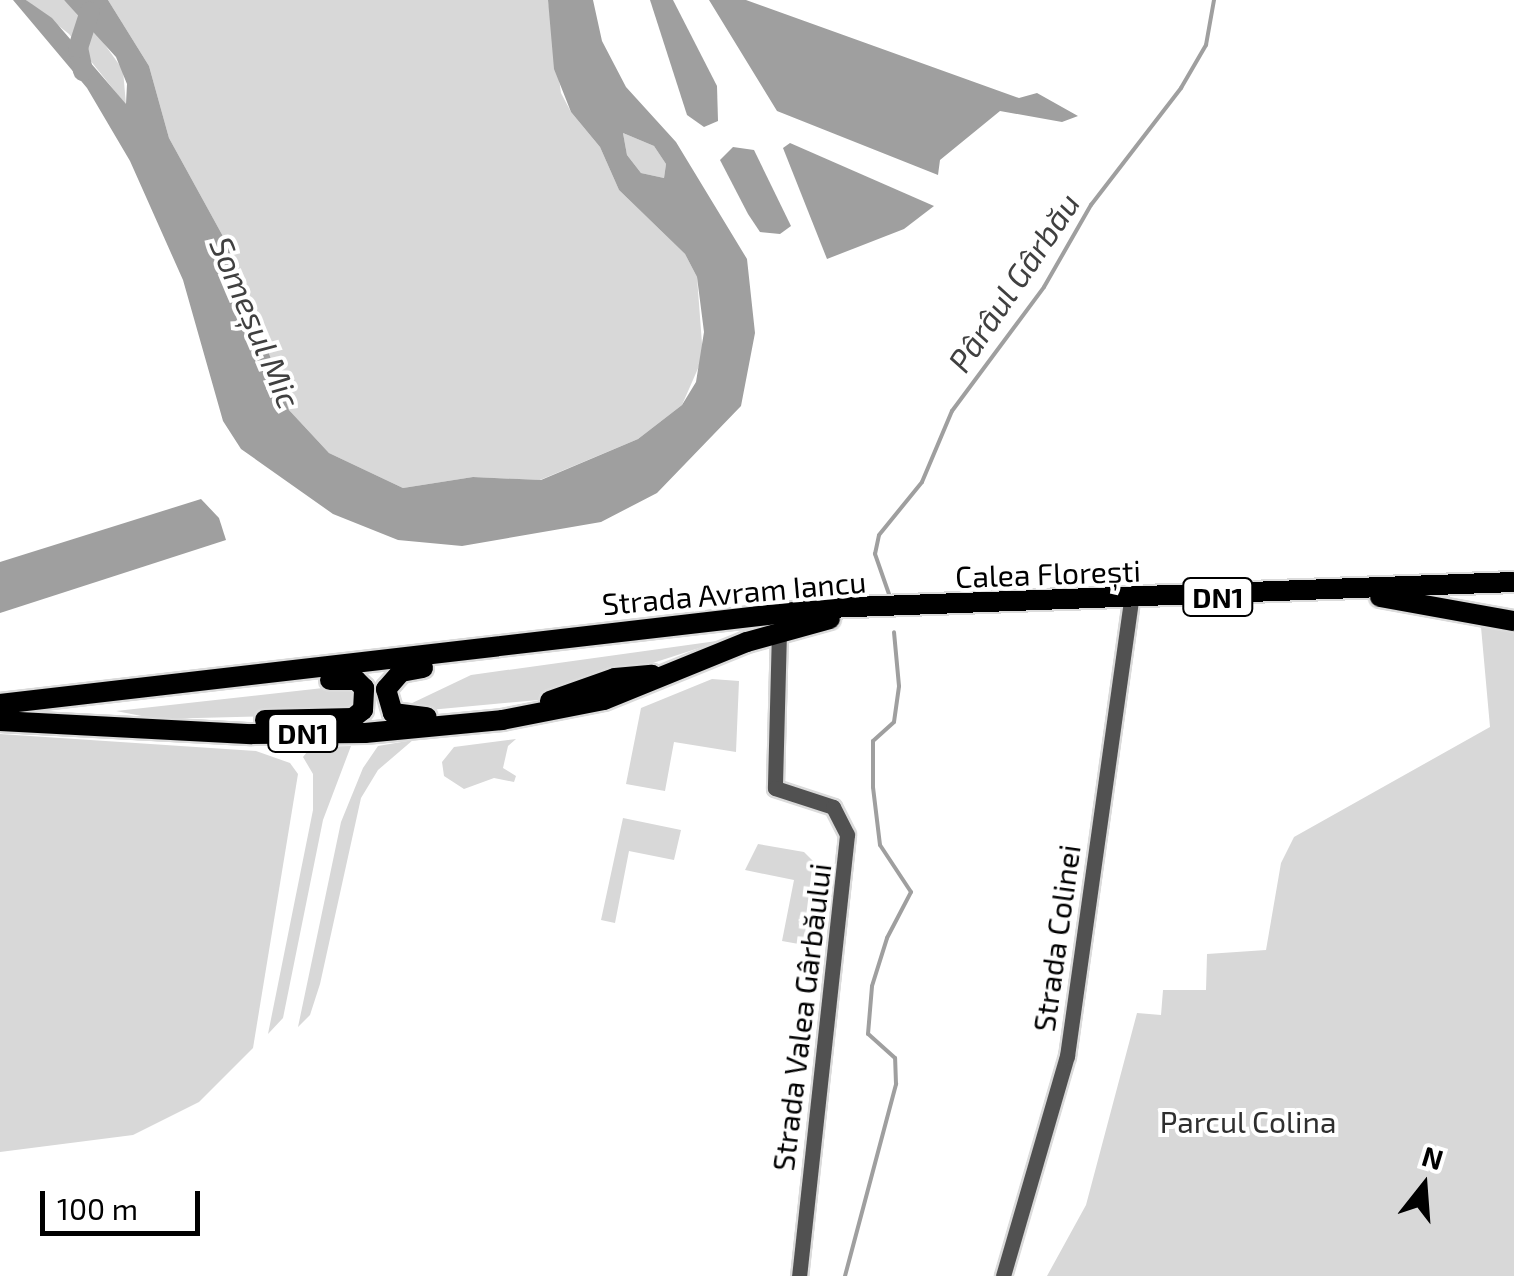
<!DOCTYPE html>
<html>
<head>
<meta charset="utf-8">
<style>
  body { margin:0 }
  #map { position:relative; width:1514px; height:1276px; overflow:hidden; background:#fff; font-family:"Exo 2",sans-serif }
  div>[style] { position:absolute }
  .green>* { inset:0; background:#d8d8d8 }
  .water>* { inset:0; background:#9f9f9f }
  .stream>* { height:4px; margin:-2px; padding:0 2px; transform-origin:2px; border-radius:2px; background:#9f9f9f }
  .river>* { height:20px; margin:-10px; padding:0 10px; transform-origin:10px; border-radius:10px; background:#9f9f9f }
  .roads { filter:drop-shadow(2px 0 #dbdbdb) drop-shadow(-2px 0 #dbdbdb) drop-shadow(0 2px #dbdbdb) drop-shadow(0 -2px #dbdbdb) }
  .minor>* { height:15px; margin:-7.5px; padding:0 7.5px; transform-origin:7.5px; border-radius:7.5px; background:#515151 }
  .major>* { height:20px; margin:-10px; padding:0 10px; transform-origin:10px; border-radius:10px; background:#000 }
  span { translate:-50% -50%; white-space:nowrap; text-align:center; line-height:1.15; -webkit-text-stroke:8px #fff; paint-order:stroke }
  .shield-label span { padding:2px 8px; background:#fff; border:2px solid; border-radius:8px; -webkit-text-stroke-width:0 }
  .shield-label { font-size:28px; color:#000; font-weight:700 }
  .street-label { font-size:30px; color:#000 }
  .park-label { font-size:30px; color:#2f2f2f }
  .water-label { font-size:32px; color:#404040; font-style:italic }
  .north { position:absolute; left:1374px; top:1136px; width:100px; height:100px; -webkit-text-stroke:8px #fff; paint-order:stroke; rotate:17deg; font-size:28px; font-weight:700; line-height:40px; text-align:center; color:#000 }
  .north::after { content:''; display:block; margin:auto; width:35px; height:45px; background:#000; clip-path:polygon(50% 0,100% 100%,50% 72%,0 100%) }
  .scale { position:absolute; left:40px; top:1191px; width:160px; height:45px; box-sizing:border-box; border:5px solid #000; border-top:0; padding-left:12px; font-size:30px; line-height:35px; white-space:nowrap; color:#000; -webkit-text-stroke:8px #fff; paint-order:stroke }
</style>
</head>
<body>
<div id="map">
  <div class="green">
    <i style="clip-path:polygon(26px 0,64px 0,88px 21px,123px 70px,126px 105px,69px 34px)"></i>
    <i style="clip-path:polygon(108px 0,548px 0,561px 93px,571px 112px,600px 147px,619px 190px,685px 254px,697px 277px,703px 357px,682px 405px,638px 439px,540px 480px,473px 477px,403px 488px,329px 453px,289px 410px,236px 260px,169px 138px,149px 66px)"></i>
    <i style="clip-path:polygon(623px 133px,654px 146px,666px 164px,664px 178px,641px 173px,627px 155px)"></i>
    <i style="clip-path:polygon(1481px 627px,1514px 633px,1514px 1276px,1047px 1276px,1086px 1205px,1137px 1013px,1161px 1015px,1163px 990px,1206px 990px,1207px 954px,1266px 950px,1281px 863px,1294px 837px,1490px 727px)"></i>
    <i style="clip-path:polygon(724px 640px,538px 700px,408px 712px,408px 705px,471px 675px)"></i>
    <i style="clip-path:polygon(712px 679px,739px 681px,736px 752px,674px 742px,665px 791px,626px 784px,641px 708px)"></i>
    <i style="clip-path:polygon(341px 686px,360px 694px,349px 714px,157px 719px,116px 711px)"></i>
    <i style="clip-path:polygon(0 734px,256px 751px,290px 763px,298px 774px,253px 1048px,199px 1102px,133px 1135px,0 1152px)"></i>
    <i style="clip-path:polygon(516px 739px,508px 746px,503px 768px,516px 776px,514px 782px,494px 778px,464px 789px,444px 776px,442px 762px,454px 747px)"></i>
    <i style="clip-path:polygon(413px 740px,378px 770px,361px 798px,320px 984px,310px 1015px,298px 1027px,341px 822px,363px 768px,378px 746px)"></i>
    <i style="clip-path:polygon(351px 746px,323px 820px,283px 1018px,268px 1034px,313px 810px,313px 774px,303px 757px,311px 747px)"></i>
    <i style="clip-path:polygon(623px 818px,681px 830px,674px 860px,629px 851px,615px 923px,601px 920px)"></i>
    <i style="clip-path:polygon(758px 844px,804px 852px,822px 870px,810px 946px,782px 941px,794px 880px,745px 870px)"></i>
  </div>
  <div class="water">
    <i style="clip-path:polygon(evenodd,13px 0,26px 0,52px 18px,126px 104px,127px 84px,116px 57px,64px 0,108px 0,149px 66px,169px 138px,236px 260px,289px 410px,329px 453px,403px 488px,473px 477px,541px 480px,638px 439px,682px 405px,696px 382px,704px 332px,697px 277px,685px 254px,619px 190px,600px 147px,571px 112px,554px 69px,548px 0,593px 0,602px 41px,626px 87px,676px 142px,747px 259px,755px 333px,741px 406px,657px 493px,601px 522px,462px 546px,398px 540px,333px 514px,241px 449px,223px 421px,183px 280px,130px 161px,87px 88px,13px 0,623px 133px,654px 146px,666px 164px,664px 178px,641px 173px,627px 155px,623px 133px)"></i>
    <i style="clip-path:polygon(650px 0,673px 0,717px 86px,718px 121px,704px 127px,687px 115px)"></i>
    <i style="clip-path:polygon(709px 0,746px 0,1019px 98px,1037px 93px,1078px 116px,1062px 122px,1000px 111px,940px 160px,938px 175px,777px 111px)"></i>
    <i style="clip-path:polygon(790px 143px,934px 206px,904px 229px,827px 259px,783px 148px)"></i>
    <i style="clip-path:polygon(733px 147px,754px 150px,791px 226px,780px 234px,760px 232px,748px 214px,720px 160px)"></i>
    <i style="clip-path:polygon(201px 499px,219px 518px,226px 540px,0 613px,0 562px)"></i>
  </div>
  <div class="stream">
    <i style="left:890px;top:597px;width:46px;rotate:-109.2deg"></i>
    <i style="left:875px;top:554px;width:19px;rotate:-78deg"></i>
    <i style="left:879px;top:535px;width:68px;rotate:-50.9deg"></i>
    <i style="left:922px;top:482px;width:77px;rotate:-67.1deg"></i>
    <i style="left:952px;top:411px;width:154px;rotate:-53.4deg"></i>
    <i style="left:1044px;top:287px;width:95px;rotate:-60.2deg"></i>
    <i style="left:1091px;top:205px;width:148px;rotate:-52.4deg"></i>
    <i style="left:1181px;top:88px;width:50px;rotate:-59.8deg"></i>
    <i style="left:1206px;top:45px;width:46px;rotate:-79.9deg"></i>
    <i style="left:845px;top:1276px;width:199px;rotate:-75.1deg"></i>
    <i style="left:896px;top:1084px;width:26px;rotate:-92deg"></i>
    <i style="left:895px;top:1058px;width:36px;rotate:-138deg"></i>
    <i style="left:868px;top:1034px;width:48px;rotate:-85.2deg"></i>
    <i style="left:872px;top:986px;width:50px;rotate:-72.6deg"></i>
    <i style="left:887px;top:938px;width:52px;rotate:-62.4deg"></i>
    <i style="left:911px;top:892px;width:56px;rotate:-123.4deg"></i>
    <i style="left:880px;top:845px;width:58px;rotate:-96.9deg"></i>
    <i style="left:873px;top:787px;width:46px;rotate:-90deg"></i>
    <i style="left:873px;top:741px;width:28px;rotate:-42deg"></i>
    <i style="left:894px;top:722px;width:36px;rotate:-82deg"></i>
    <i style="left:899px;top:686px;width:54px;rotate:-95.3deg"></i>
  </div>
  <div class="river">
    <i style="left:83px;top:71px;width:24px;rotate:-102deg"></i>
    <i style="left:78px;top:48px;width:38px;rotate:-72deg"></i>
  </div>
  <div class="roads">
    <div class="minor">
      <i style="left:779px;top:631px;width:157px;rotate:91.5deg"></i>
      <i style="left:775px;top:788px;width:61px;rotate:18.1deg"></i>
      <i style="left:833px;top:807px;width:31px;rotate:63deg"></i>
      <i style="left:847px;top:835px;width:444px;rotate:96.2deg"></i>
      <i style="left:1003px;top:1276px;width:229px;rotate:-73.8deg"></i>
      <i style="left:1067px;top:1056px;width:459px;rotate:-82deg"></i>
    </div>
    <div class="major">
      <i style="left:1380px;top:597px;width:136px;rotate:10.2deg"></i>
      <i style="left:423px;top:668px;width:22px;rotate:170deg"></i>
      <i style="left:401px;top:672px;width:23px;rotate:131deg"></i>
      <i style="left:386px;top:689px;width:25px;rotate:74deg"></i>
      <i style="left:393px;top:713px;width:34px;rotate:7deg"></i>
      <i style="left:550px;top:701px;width:69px;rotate:-19.5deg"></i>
      <i style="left:615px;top:678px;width:37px;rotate:-5deg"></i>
      <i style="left:0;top:704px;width:834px;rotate:-6.61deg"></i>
      <i style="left:828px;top:608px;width:686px;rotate:-2.17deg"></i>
      <i style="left:265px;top:720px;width:88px;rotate:-1.3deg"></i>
      <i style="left:353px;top:718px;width:13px;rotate:-39deg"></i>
      <i style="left:363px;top:710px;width:22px;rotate:-87deg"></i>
      <i style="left:364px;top:688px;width:11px;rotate:-135deg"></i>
      <i style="left:356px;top:680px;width:26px;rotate:180deg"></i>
      <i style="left:0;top:721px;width:252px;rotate:3deg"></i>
      <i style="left:252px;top:734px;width:113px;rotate:-0.5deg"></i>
      <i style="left:365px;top:733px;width:138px;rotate:-5.4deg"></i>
      <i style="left:502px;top:720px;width:104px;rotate:-11.1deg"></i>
      <i style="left:604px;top:700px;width:154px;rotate:-22.1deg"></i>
      <i style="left:747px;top:642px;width:86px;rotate:-15.5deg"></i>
    </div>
  </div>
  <div class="shield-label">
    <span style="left:1218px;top:597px">DN1</span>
    <span style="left:303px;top:733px">DN1</span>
  </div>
  <div class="street-label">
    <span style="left:1048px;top:573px;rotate:-2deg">Calea Florești</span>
    <span style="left:734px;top:592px;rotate:-5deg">Strada Avram Iancu</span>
    <span style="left:1056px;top:938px;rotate:-82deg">Strada Colinei</span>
    <span style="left:801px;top:1017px;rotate:-83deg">Strada Valea Gârbăului</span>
  </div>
  <div class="park-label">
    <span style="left:1248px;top:1121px">Parcul Colina</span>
  </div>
  <div class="water-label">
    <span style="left:1013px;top:282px;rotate:-56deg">Pârâul Gârbău</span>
    <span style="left:256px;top:322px;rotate:67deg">Someșul Mic</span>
  </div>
  <div class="north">N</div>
  <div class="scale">100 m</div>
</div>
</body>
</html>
